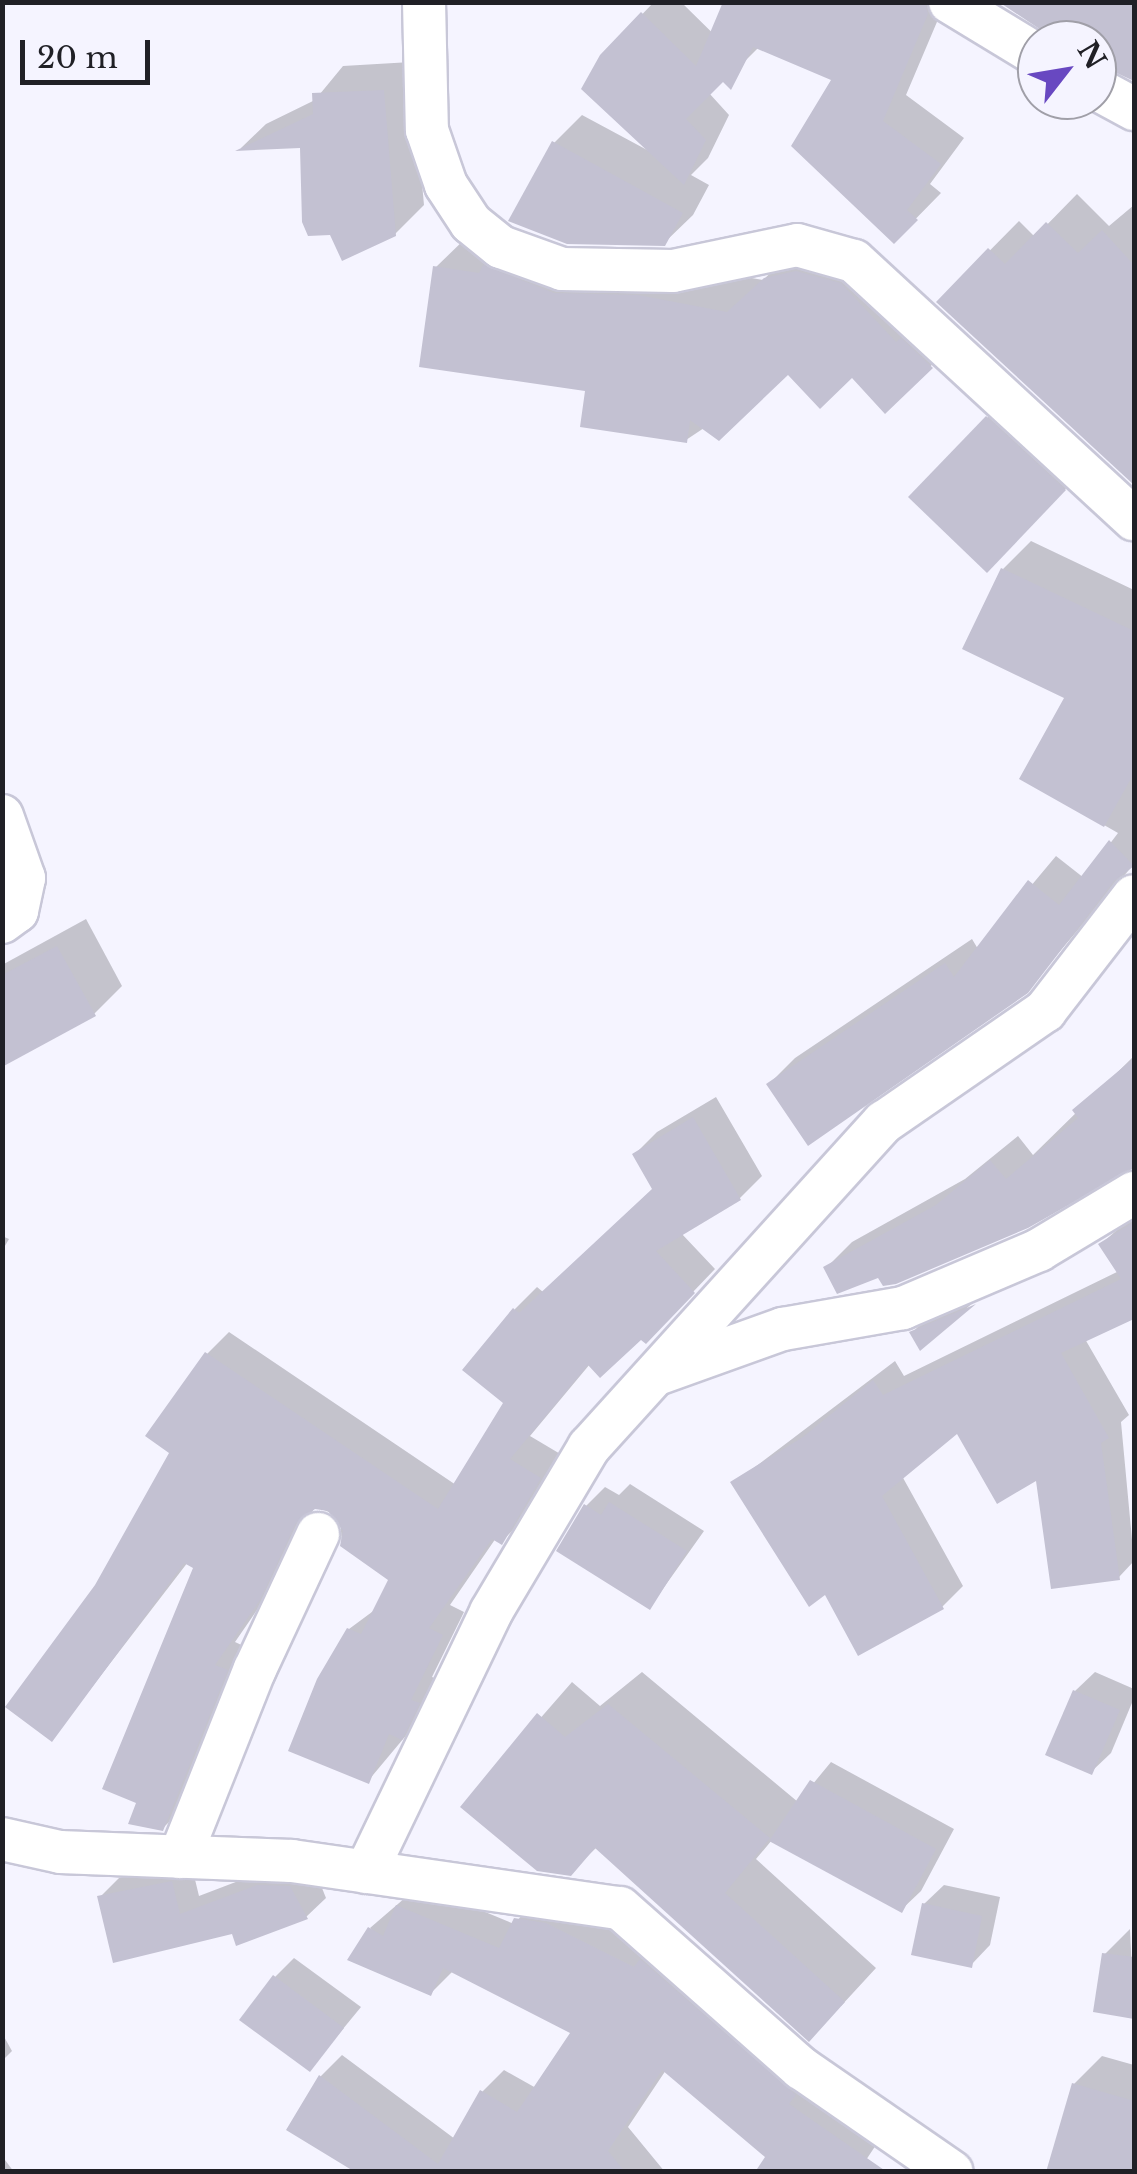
<!DOCTYPE html>
<html>
<head>
<meta charset="utf-8">
<style>
  body { margin:0 }
  #map { position:relative; width:1137px; height:2174px; overflow:hidden; background:#f5f4ff; font-family:"Libre Baskerville",serif }
  div>[style] { position:absolute }
  .shadow>* { inset:0; background:#0003 }
  .building>* { inset:0; background:#c3c1d2 }
  .roads { filter:drop-shadow(2px 0 #c8c7d8) drop-shadow(-2px 0 #c8c7d8) drop-shadow(0 2px #c8c7d8) drop-shadow(0 -2px #c8c7d8) }
  .minor>* { height:42px; margin:-21px; padding:0 21px; transform-origin:21px; border-radius:21px; background:#fff }
  span { translate:-50% -50%; white-space:nowrap; text-align:center; line-height:1.15; -webkit-text-stroke:8px #f5f4ff; paint-order:stroke }
  .frame { position:absolute; inset:0; border:5px solid #202026; pointer-events:none }
  .north { position:absolute; left:1017px; top:20px; width:100px; height:100px; box-sizing:border-box; background:#f5f4ff; border:2px solid #a09fa8; border-radius:50%; rotate:59deg; font-size:28px; font-weight:700; line-height:40px; text-align:center; color:#202026 }
  .north::after { content:''; display:block; margin:auto; width:35px; height:45px; background:#6848c1; clip-path:polygon(50% 0,100% 100%,50% 72%,0 100%) }
  .scale { position:absolute; left:20px; top:40px; width:130px; height:45px; box-sizing:border-box; border:5px solid #202026; border-top:0; padding-left:12px; font-size:30px; line-height:35px; white-space:nowrap; color:#202026; -webkit-text-stroke:8px #f5f4ff; paint-order:stroke }
</style>
</head>
<body>
<div id="map">
  <div class="shadow">
    <i style="clip-path:polygon(654px 2px,681px 2px,741px 61px,709px 93px,729px 115px,708px 158px,691px 175px,709px 185px,693px 215px,664px 243px,554px 143px,582px 115px,649px 151px,602px 56px)"></i>
    <i style="clip-path:polygon(726px 2px,945px 3px,906px 95px,964px 138px,930px 184px,941px 193px,894px 241px,835px 79px,759px 47px,744px 62px)"></i>
    <i style="clip-path:polygon(411px 62px,424px 205px,395px 234px,303px 146px,241px 148px,266px 124px,315px 100px,343px 66px)"></i>
    <i style="clip-path:polygon(1077px 194px,1109px 226px,1134px 205px,1134px 482px,939px 302px,1019px 221px,1035px 237px)"></i>
    <i style="clip-path:polygon(469px 235px,588px 261px,672px 264px,763px 280px,799px 246px,964px 334px,885px 410px,852px 375px,788px 372px,686px 440px,588px 389px,436px 267px)"></i>
    <i style="clip-path:polygon(1015px 390px,1092px 461px,1015px 542px,987px 418px)"></i>
    <i style="clip-path:polygon(1031px 541px,1134px 590px,1134px 697px,1106px 694px,1134px 706px,1134px 864px,1026px 991px,769px 1084px,795px 1058px,972px 939px,978px 949px,1056px 856px,1084px 878px,1118px 833px,1022px 778px,1085px 686px,1003px 569px)"></i>
    <i style="clip-path:polygon(86px 919px,122px 986px,94px 1014px,2px 1064px,2px 965px)"></i>
    <i style="clip-path:polygon(1134px 1056px,1134px 1167px,879px 1275px,826px 1268px,852px 1242px,965px 1179px,1018px 1136px,1033px 1155px)"></i>
    <i style="clip-path:polygon(716px 1097px,762px 1176px,740px 1198px,681px 1233px,715px 1269px,646px 1341px,641px 1336px,590px 1364px,530px 1436px,562px 1455px,524px 1519px,501px 1542px,496px 1538px,450px 1605px,464px 1612px,432px 1677px,440px 1680px,424px 1714px,368px 1781px,349px 1629px,376px 1609px,391px 1579px,342px 1545px,340px 1517px,315px 1506px,281px 1575px,235px 1642px,248px 1648px,185px 1806px,163px 1828px,196px 1567px,188px 1562px,52px 1739px,97px 1586px,172px 1453px,207px 1354px,229px 1332px,456px 1485px,506px 1403px,515px 1309px,537px 1287px,543px 1292px,654px 1188px,635px 1154px,657px 1132px)"></i>
    <i style="clip-path:polygon(1134px 1215px,1134px 1317px,1085px 1339px,1129px 1415px,1121px 1422px,1134px 1561px,1119px 1577px,1038px 1477px,957px 1431px,902px 1476px,963px 1586px,942px 1607px,825px 1591px,734px 1483px,895px 1361px,904px 1376px,1119px 1271px,1101px 1244px)"></i>
    <i style="clip-path:polygon(2px 1236px,9px 1239px,2px 1251px)"></i>
    <i style="clip-path:polygon(986px 1290px,974px 1302px,920px 1347px,912px 1333px,931px 1313px)"></i>
    <i style="clip-path:polygon(630px 1484px,704px 1531px,650px 1607px,586px 1506px,605px 1487px,619px 1495px)"></i>
    <i style="clip-path:polygon(642px 1672px,798px 1802px,831px 1762px,954px 1829px,921px 1891px,901px 1910px,772px 1840px,756px 1859px,876px 1968px,841px 2006px,597px 1847px,570px 1873px,469px 1800px,572px 1682px,600px 1706px)"></i>
    <i style="clip-path:polygon(1095px 1672px,1134px 1689px,1134px 1698px,1111px 1753px,1091px 1772px,1075px 1691px)"></i>
    <i style="clip-path:polygon(191px 1863px,199px 1896px,278px 1866px,314px 1868px,326px 1898px,306px 1917px,233px 1931px,100px 1897px,119px 1878px)"></i>
    <i style="clip-path:polygon(420px 1885px,514px 1924px,539px 1897px,656px 1946px,884px 2133px,858px 2172px,768px 2157px,666px 2070px,628px 2127px,665px 2172px,359px 2172px,290px 2129px,321px 2076px,342px 2055px,455px 2139px,482px 2092px,504px 2070px,536px 2088px,574px 2032px,453px 1971px,431px 1993px,370px 1928px)"></i>
    <i style="clip-path:polygon(944px 1885px,1000px 1897px,990px 1945px,971px 1965px,924px 1904px)"></i>
    <i style="clip-path:polygon(1130px 1929px,1134px 2017px,1096px 2010px,1105px 1954px)"></i>
    <i style="clip-path:polygon(294px 1958px,361px 2007px,310px 2069px,275px 1977px)"></i>
    <i style="clip-path:polygon(2px 2033px,12px 2051px,2px 2061px)"></i>
    <i style="clip-path:polygon(1102px 2056px,1134px 2065px,1134px 2172px,1049px 2172px,1074px 2084px)"></i>
    <i style="clip-path:polygon(2px 2156px,14px 2172px,2px 2172px)"></i>
  </div>
  <div class="building">
    <i style="clip-path:polygon(723px 2px,925px 2px,928px 14px,883px 121px,941px 164px,907px 210px,918px 220px,894px 244px,791px 146px,831px 80px,753px 47px,731px 90px,723px 82px,686px 119px,706px 140px,684px 185px,581px 89px,600px 55px,641px 12px,696px 66px)"></i>
    <i style="clip-path:polygon(999px 2px,1134px 2px,1134px 81px,1097px 64px,1097px 40px,1056px 40px)"></i>
    <i style="clip-path:polygon(384px 90px,396px 236px,342px 261px,330px 235px,308px 236px,302px 222px,300px 148px,235px 151px,313px 114px,312px 93px)"></i>
    <i style="clip-path:polygon(552px 141px,683px 213px,665px 246px,567px 244px,508px 221px)"></i>
    <i style="clip-path:polygon(1046px 222px,1078px 253px,1102px 230px,1134px 265px,1134px 485px,936px 302px,988px 248px,1005px 264px)"></i>
    <i style="clip-path:polygon(483px 265px,554px 293px,638px 295px,727px 312px,764px 278px,796px 271px,841px 283px,896px 342px,901px 338px,933px 368px,885px 414px,852px 378px,820px 409px,788px 375px,719px 441px,690px 420px,687px 443px,580px 427px,585px 391px,419px 367px,433px 266px,479px 273px)"></i>
    <i style="clip-path:polygon(986px 416px,1066px 490px,987px 573px,908px 497px)"></i>
    <i style="clip-path:polygon(1001px 568px,1134px 631px,1134px 773px,1104px 827px,1019px 779px,1064px 698px,962px 649px)"></i>
    <i style="clip-path:polygon(1109px 840px,1134px 866px,1114px 881px,1028px 993px,808px 1146px,766px 1084px,945px 963px,954px 977px,1028px 880px,1059px 905px)"></i>
    <i style="clip-path:polygon(57px 946px,96px 1016px,2px 1067px,2px 975px)"></i>
    <i style="clip-path:polygon(1134px 1058px,1134px 1168px,1028px 1228px,896px 1284px,883px 1286px,878px 1278px,837px 1294px,823px 1267px,936px 1205px,990px 1160px,1006px 1179px,1078px 1118px,1072px 1110px)"></i>
    <i style="clip-path:polygon(693px 1117px,741px 1200px,656px 1251px,695px 1293px,646px 1344px,641px 1340px,600px 1378px,588px 1365px,510px 1459px,541px 1478px,502px 1545px,492px 1539px,429px 1628px,443px 1635px,411px 1700px,420px 1703px,402px 1740px,389px 1734px,369px 1784px,288px 1751px,317px 1679px,347px 1628px,361px 1634px,388px 1580px,340px 1546px,343px 1531px,328px 1511px,315px 1509px,296px 1523px,260px 1600px,215px 1665px,228px 1670px,163px 1831px,128px 1824px,136px 1803px,102px 1789px,193px 1568px,184px 1563px,52px 1742px,5px 1707px,95px 1585px,169px 1453px,145px 1436px,205px 1352px,438px 1509px,503px 1403px,462px 1370px,513px 1308px,519px 1313px,652px 1189px,632px 1154px)"></i>
    <i style="clip-path:polygon(1134px 1222px,1134px 1319px,1061px 1353px,1109px 1438px,1101px 1443px,1120px 1580px,1051px 1589px,1036px 1481px,997px 1504px,957px 1434px,882px 1496px,944px 1609px,858px 1656px,825px 1595px,809px 1607px,730px 1482px,803px 1437px,873px 1380px,883px 1395px,1121px 1279px,1098px 1244px)"></i>
    <i style="clip-path:polygon(976px 1304px,920px 1351px,909px 1332px)"></i>
    <i style="clip-path:polygon(609px 1502px,687px 1551px,650px 1610px,556px 1551px,584px 1504px,601px 1515px)"></i>
    <i style="clip-path:polygon(1073px 1690px,1120px 1710px,1092px 1775px,1045px 1755px)"></i>
    <i style="clip-path:polygon(608px 1704px,770px 1838px,725px 1893px,845px 2002px,809px 2042px,595px 1848px,571px 1876px,537px 1871px,460px 1807px,537px 1713px,565px 1737px)"></i>
    <i style="clip-path:polygon(810px 1780px,936px 1849px,902px 1913px,769px 1841px)"></i>
    <i style="clip-path:polygon(172px 1881px,180px 1914px,257px 1885px,290px 1886px,308px 1919px,236px 1946px,232px 1934px,113px 1963px,97px 1896px)"></i>
    <i style="clip-path:polygon(922px 1903px,982px 1916px,972px 1968px,911px 1955px)"></i>
    <i style="clip-path:polygon(396px 1905px,499px 1948px,514px 1918px,546px 1923px,634px 1967px,640px 1959px,796px 2095px,789px 2104px,887px 2172px,755px 2172px,765px 2157px,662px 2070px,608px 2151px,625px 2172px,355px 2172px,286px 2130px,319px 2075px,438px 2164px,480px 2090px,517px 2112px,570px 2033px,443px 1968px,431px 1996px,347px 1960px,368px 1927px,383px 1936px)"></i>
    <i style="clip-path:polygon(1102px 1953px,1134px 1957px,1134px 2019px,1093px 2012px)"></i>
    <i style="clip-path:polygon(273px 1975px,344px 2028px,310px 2072px,239px 2020px)"></i>
    <i style="clip-path:polygon(1072px 2083px,1134px 2101px,1134px 2172px,1046px 2172px)"></i>
  </div>
  <div class="roads">
    <div class="minor">
      <i style="left:424px;top:2px;width:128px;rotate:88.7deg"></i>
      <i style="left:427px;top:130px;width:58px;rotate:70.9deg"></i>
      <i style="left:446px;top:185px;width:45px;rotate:56.7deg"></i>
      <i style="left:471px;top:223px;width:38px;rotate:39deg"></i>
      <i style="left:501px;top:247px;width:65px;rotate:19.8deg"></i>
      <i style="left:562px;top:269px;width:111px;rotate:1deg"></i>
      <i style="left:673px;top:271px;width:127px;rotate:-11.8deg"></i>
      <i style="left:797px;top:245px;width:59px;rotate:15.7deg"></i>
      <i style="left:854px;top:261px;width:381px;rotate:42.7deg"></i>
      <i style="left:950px;top:2px;width:102px;rotate:31.3deg"></i>
      <i style="left:1097px;top:89px;width:42px;rotate:28.4deg"></i>
      <i style="left:2px;top:816px;width:66px;rotate:70.5deg"></i>
      <i style="left:24px;top:878px;width:34px;rotate:102deg"></i>
      <i style="left:17px;top:911px;width:19px;rotate:144deg"></i>
      <i style="left:657px;top:1374px;width:134px;rotate:-19.7deg"></i>
      <i style="left:783px;top:1329px;width:122px;rotate:-9.9deg"></i>
      <i style="left:903px;top:1308px;width:148px;rotate:-23.1deg"></i>
      <i style="left:1039px;top:1250px;width:111px;rotate:-31deg"></i>
      <i style="left:2px;top:1839px;width:59px;rotate:12.6deg"></i>
      <i style="left:60px;top:1852px;width:232px;rotate:2.2deg"></i>
      <i style="left:292px;top:1861px;width:331px;rotate:8.2deg"></i>
      <i style="left:620px;top:1908px;width:242px;rotate:41.5deg"></i>
      <i style="left:801px;top:2068px;width:183px;rotate:34.6deg"></i>
      <i style="left:180px;top:1857px;width:202px;rotate:-68.3deg"></i>
      <i style="left:255px;top:1669px;width:149px;rotate:-65deg"></i>
      <i style="left:366px;top:1872px;width:288px;rotate:-64.3deg"></i>
      <i style="left:491px;top:1612px;width:192px;rotate:-59.3deg"></i>
      <i style="left:589px;top:1447px;width:439px;rotate:-47.8deg"></i>
      <i style="left:884px;top:1122px;width:196px;rotate:-34.6deg"></i>
      <i style="left:1045px;top:1011px;width:145px;rotate:-52.3deg"></i>
    </div>
  </div>
  <div class="frame"></div>
  <div class="north">N</div>
  <div class="scale">20 m</div>
</div>
</body>
</html>
